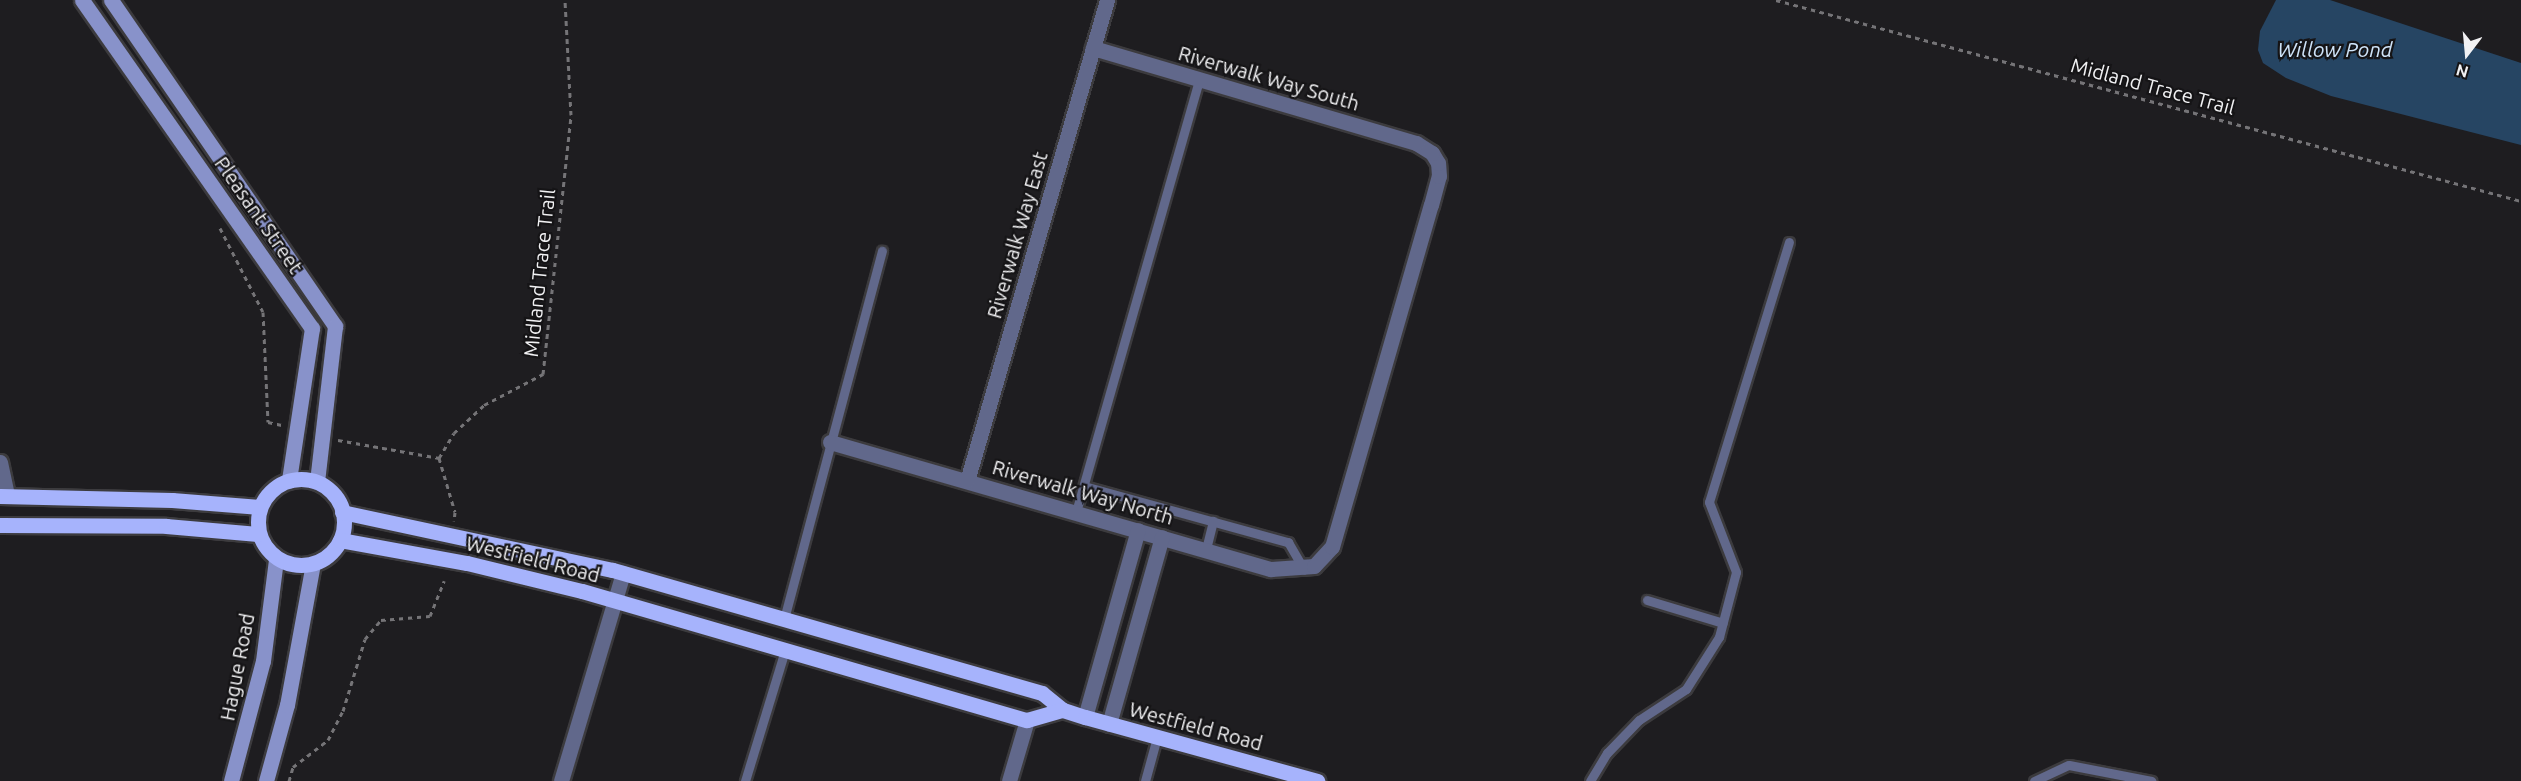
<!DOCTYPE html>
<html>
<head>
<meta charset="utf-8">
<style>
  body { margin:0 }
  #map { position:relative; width:2521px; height:781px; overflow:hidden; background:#1e1d20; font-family:Ubuntu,sans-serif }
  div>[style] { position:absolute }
  .water>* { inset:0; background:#264563 }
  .path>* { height:3px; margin-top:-1.5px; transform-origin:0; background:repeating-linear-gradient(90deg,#757477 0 4.5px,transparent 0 9px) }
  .roads { filter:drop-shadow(2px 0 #3c3b3e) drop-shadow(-2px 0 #3c3b3e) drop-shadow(0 2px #3c3b3e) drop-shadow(0 -2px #3c3b3e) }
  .service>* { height:9px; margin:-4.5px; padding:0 4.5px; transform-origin:4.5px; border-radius:4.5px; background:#61688b }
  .minor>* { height:15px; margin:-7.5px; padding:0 7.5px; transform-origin:7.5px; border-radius:7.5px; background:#61688b }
  .secondary>* { height:15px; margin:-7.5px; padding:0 7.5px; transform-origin:7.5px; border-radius:7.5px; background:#8892ca }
  .primary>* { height:15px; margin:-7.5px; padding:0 7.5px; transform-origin:7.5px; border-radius:7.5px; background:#a6b3fc }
  .primary>.ring { margin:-7.5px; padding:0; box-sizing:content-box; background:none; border:15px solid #a6b3fc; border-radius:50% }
  span { translate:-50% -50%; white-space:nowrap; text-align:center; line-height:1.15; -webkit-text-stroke:4.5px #151416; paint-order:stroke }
  .street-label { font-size:20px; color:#f1f1f3 }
  .water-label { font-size:21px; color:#cfe4f9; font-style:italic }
  .north { position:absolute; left:2437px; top:24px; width:60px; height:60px; -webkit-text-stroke:4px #151416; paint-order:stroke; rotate:196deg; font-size:16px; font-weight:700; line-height:24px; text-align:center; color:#f1f1f3 }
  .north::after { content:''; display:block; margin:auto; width:21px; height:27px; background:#f1f1f3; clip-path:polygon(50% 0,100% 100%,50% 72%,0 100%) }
</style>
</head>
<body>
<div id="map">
  <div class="water">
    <i style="clip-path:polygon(2276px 0,2330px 0,2521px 63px,2521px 145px,2331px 96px,2286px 78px,2263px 63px,2258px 50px,2260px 31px)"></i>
  </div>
  <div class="path">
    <i style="left:1776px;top:0;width:772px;rotate:15.1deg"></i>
    <i style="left:220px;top:228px;width:94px;rotate:62.9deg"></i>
    <i style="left:263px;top:312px;width:110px;rotate:87.4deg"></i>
    <i style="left:268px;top:422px;width:14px;rotate:12deg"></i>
    <i style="left:338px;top:440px;width:103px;rotate:10.1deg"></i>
    <i style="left:439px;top:458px;width:29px;rotate:-59deg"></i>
    <i style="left:454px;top:433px;width:41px;rotate:-43deg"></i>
    <i style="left:484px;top:405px;width:67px;rotate:-27.7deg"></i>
    <i style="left:543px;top:374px;width:261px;rotate:-83.8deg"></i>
    <i style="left:571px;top:115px;width:115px;rotate:-93deg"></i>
    <i style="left:439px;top:458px;width:56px;rotate:73.5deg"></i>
    <i style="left:455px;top:512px;width:9px;rotate:96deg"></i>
    <i style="left:289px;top:781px;width:15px;rotate:-74deg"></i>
    <i style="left:293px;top:767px;width:44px;rotate:-37.6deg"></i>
    <i style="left:328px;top:740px;width:33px;rotate:-63deg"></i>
    <i style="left:343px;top:711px;width:75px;rotate:-73deg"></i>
    <i style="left:365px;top:639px;width:25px;rotate:-50deg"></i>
    <i style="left:381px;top:620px;width:49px;rotate:-4.7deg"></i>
    <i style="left:430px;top:616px;width:38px;rotate:-68deg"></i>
  </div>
  <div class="roads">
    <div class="service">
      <i style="left:1084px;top:486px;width:212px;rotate:15.4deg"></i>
      <i style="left:1288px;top:542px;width:32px;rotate:60deg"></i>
      <i style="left:1076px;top:512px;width:448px;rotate:-74.1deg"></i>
      <i style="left:1206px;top:549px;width:29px;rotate:-76deg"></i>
      <i style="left:1647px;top:600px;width:79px;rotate:16.8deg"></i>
      <i style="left:784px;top:619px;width:381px;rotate:-75.1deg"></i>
      <i style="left:745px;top:781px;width:137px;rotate:-73deg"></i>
      <i style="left:1145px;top:781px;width:46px;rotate:-74.7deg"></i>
      <i style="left:1590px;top:781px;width:33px;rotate:-59deg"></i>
      <i style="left:1607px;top:753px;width:46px;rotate:-45.9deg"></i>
      <i style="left:1639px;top:720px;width:56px;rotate:-33.4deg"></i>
      <i style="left:1686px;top:689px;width:62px;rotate:-57.6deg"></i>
      <i style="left:1719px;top:637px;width:67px;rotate:-75.3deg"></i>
      <i style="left:1736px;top:572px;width:75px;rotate:-111.1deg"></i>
      <i style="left:1709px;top:502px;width:272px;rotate:-72.9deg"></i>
      <i style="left:2034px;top:781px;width:38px;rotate:-25deg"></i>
      <i style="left:2069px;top:765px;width:84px;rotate:11deg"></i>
    </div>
    <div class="minor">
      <i style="left:830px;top:442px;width:459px;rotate:16.1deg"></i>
      <i style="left:1271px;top:569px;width:43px;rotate:-4deg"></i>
      <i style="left:1314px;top:566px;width:26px;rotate:-47deg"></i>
      <i style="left:1332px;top:547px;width:356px;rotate:-73.9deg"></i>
      <i style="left:1431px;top:205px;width:30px;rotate:-75deg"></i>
      <i style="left:1439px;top:176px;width:13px;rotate:-94deg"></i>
      <i style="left:1438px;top:163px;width:12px;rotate:-121deg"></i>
      <i style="left:1432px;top:153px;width:19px;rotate:-148deg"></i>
      <i style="left:1416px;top:143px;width:337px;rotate:-163.6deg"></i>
      <i style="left:0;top:462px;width:34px;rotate:78deg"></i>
      <i style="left:967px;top:481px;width:501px;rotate:-73.77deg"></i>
      <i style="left:1085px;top:717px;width:194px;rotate:-74.2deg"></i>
      <i style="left:1109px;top:724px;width:194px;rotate:-74.2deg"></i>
      <i style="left:561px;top:781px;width:217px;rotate:-73.4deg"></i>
      <i style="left:1009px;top:781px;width:64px;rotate:-73.6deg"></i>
    </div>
    <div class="secondary">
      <i style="left:82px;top:0;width:401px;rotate:55deg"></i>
      <i style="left:312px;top:328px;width:154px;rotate:98.6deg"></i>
      <i style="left:111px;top:0;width:396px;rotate:55.5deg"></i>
      <i style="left:335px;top:326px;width:157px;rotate:96.6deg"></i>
      <i style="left:231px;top:781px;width:124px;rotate:-75.1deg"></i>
      <i style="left:263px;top:661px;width:103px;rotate:-82.7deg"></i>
      <i style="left:266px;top:781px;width:79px;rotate:-74.6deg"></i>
      <i style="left:287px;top:705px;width:143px;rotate:-79.6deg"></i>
    </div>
    <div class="primary">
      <i class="ring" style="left:258px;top:479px;width:71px;height:71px"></i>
      <i style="left:0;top:496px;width:172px;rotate:1.3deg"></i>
      <i style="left:172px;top:500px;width:88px;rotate:4.5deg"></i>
      <i style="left:342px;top:512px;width:277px;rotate:12.1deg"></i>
      <i style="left:613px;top:570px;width:446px;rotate:16deg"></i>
      <i style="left:1042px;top:693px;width:27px;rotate:39deg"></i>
      <i style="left:1063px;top:710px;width:23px;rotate:18deg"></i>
      <i style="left:1085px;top:717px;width:241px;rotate:15.4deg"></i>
      <i style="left:0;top:525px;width:166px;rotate:0.3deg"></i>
      <i style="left:166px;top:526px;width:92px;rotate:5deg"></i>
      <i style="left:340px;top:540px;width:129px;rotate:10.3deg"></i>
      <i style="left:467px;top:563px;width:118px;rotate:13.7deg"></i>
      <i style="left:582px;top:591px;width:463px;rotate:16.2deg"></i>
      <i style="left:1027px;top:720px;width:37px;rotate:-16deg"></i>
    </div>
  </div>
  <div class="street-label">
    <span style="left:1269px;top:78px;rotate:16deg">Riverwalk Way South</span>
    <span style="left:2153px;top:86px;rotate:15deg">Midland Trace Trail</span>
    <span style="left:259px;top:215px;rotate:55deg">Pleasant Street</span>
    <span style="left:1017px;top:235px;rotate:-74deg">Riverwalk Way East</span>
    <span style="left:539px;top:273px;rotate:-84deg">Midland Trace Trail</span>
    <span style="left:1083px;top:492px;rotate:16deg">Riverwalk Way North</span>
    <span style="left:533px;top:559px;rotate:14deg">Westfield Road</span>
    <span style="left:237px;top:667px;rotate:-79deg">Hague Road</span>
    <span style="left:1196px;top:726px;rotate:15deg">Westfield Road</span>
  </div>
  <div class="water-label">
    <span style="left:2335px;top:49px">Willow Pond</span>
  </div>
  <div class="north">N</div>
</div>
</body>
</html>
